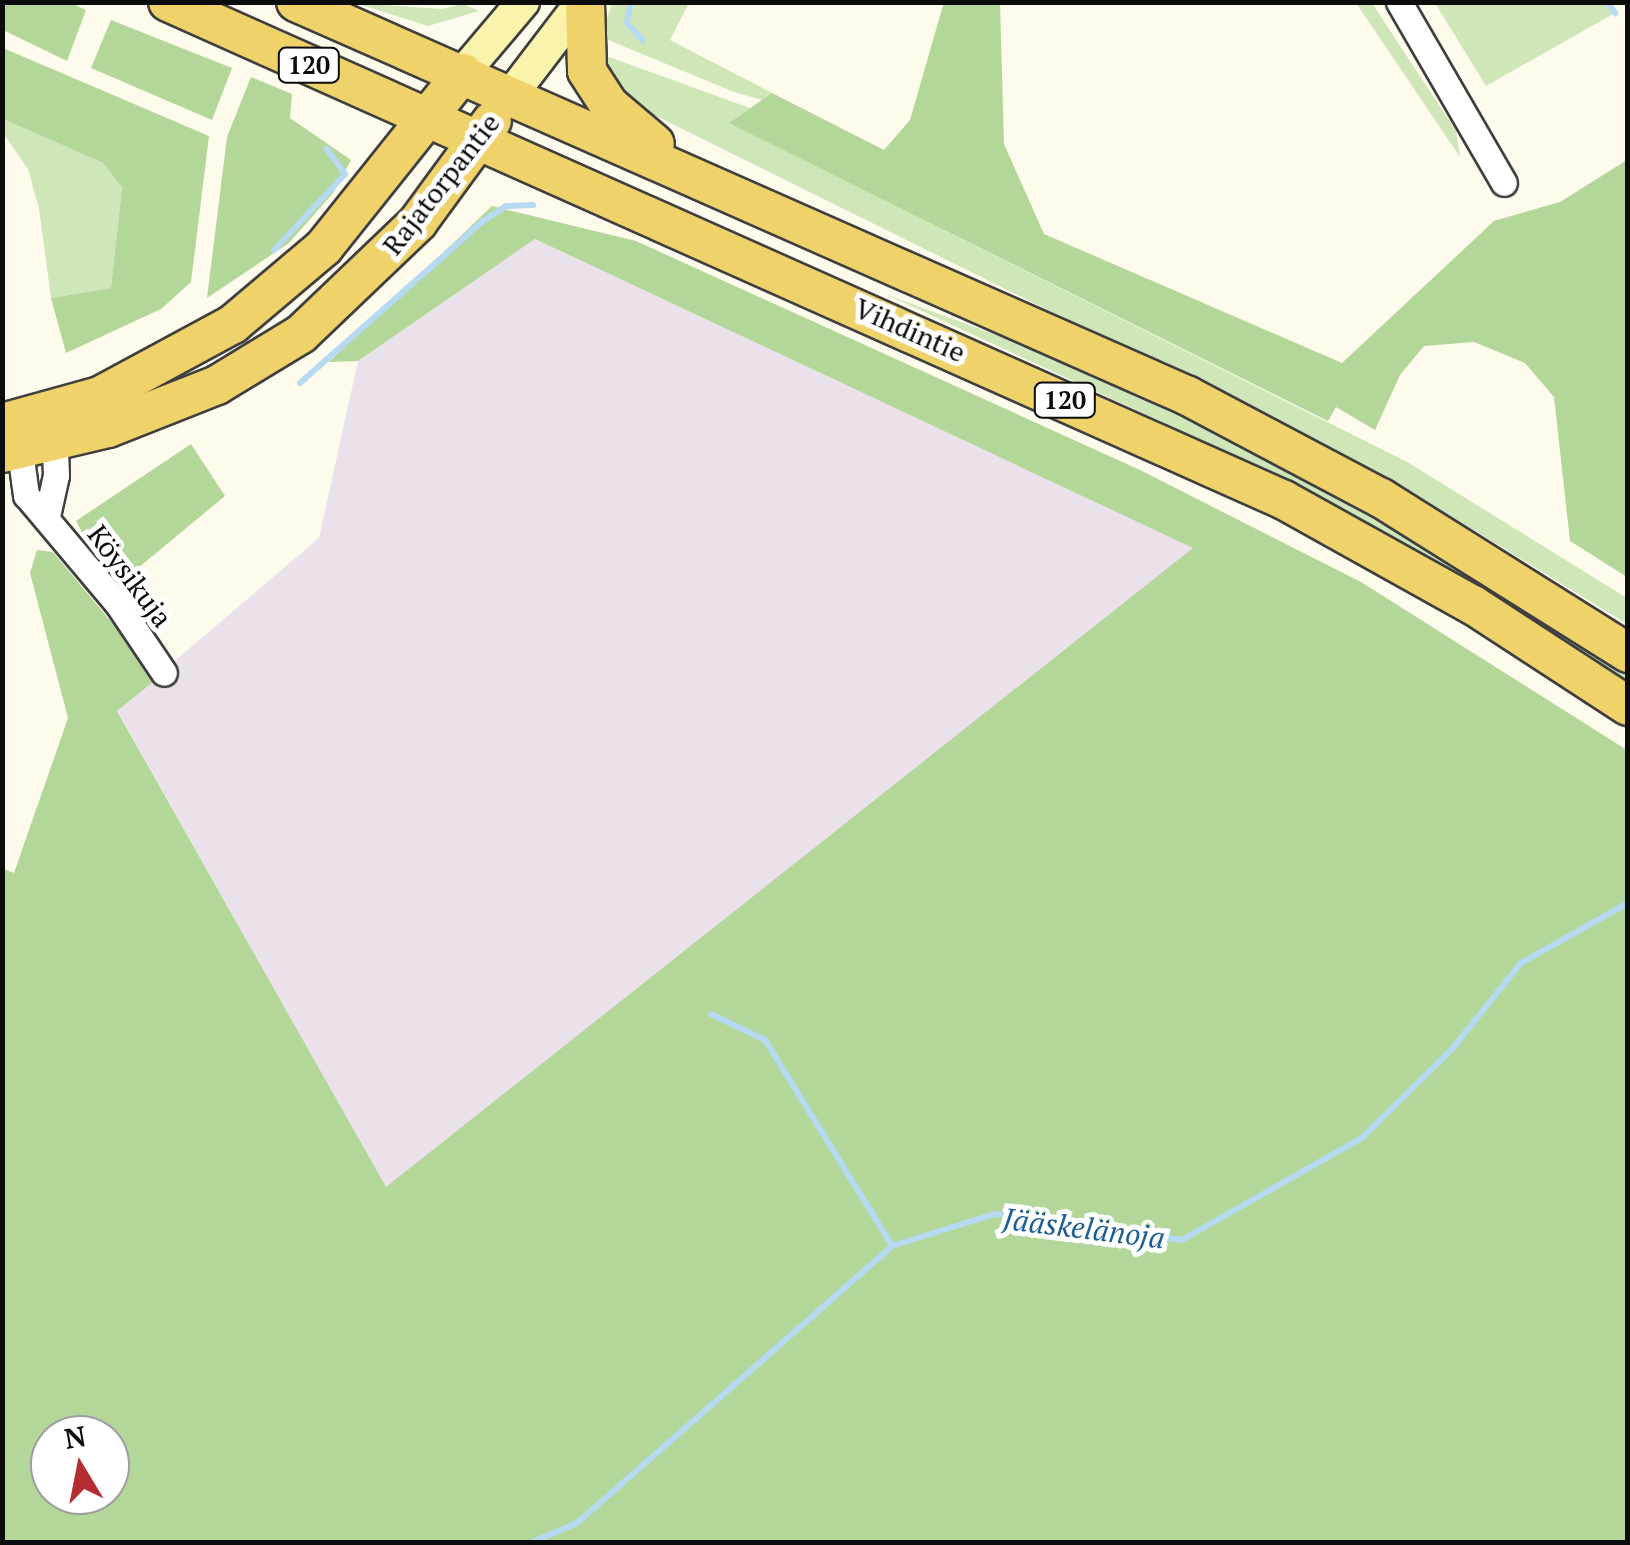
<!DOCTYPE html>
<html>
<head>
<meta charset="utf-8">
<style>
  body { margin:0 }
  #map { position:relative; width:1630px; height:1545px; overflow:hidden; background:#fefbed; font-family:"PT Serif",serif }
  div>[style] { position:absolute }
  .industrial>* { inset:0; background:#eae1eb }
  .green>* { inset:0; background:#cfe6b9 }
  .forest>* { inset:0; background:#b3d699 }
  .stream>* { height:6px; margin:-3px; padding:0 3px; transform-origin:3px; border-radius:3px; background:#b5daf2 }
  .roads { filter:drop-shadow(2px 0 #3f3f3f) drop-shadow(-2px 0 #3f3f3f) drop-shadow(0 2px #3f3f3f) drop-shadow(0 -2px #3f3f3f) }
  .street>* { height:25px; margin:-12.5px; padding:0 12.5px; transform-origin:12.5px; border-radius:12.5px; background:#fff }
  .secondary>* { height:32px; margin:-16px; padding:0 16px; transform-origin:16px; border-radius:16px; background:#faf3ac }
  .primary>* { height:38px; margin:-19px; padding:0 19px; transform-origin:19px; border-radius:19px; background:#f0d26b }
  span { translate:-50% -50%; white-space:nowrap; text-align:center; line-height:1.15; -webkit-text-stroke:10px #fff; paint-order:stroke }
  .shield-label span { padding:2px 8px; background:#fff; border:2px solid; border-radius:8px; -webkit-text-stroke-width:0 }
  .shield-label { font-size:25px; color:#0c0c0c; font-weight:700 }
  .street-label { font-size:28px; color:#0c0c0c }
  .water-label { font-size:30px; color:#1e5f96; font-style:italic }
  .frame { position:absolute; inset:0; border:5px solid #0c0c0c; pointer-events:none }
  .north { position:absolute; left:30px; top:1415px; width:100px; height:100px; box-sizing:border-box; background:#fff; border:2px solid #9e9e9e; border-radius:50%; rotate:350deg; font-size:28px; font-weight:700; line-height:40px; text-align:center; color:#0c0c0c }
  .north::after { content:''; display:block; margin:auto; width:35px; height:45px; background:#b42d31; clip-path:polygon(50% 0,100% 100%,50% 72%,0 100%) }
</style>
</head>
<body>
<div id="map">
  <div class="industrial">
    <i style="clip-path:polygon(535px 239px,1194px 548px,386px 1188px,117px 710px,319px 538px,358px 361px)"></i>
  </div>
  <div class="green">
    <i style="clip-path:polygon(355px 3px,442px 9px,463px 4px,479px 11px,428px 26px)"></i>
    <i style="clip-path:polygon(612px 3px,689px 3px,670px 40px,772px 93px,762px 100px,734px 92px,601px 37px)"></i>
    <i style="clip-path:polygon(1356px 3px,1372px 3px,1456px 131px,1460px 157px)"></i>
    <i style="clip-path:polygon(1435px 3px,1607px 3px,1615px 13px,1486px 86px)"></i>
    <i style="clip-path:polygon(609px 57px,750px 108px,730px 123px,1409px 463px,1627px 598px,1627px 624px,1397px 483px,634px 105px,599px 62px)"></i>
    <i style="clip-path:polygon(3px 119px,103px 163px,122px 186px,111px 288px,51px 298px,39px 209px,28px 169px,3px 133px)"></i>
    <i style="clip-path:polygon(885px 294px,1078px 365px,1185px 415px,1481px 579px,1627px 674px,1627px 681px,1487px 589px,1292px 482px)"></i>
  </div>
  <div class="forest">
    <i style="clip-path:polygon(944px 2px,1000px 3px,1004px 144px,1044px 234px,1342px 363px,1494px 221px,1560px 202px,1627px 160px,1627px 577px,1570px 541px,1554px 397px,1525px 363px,1474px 342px,1424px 346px,1400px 375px,1375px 430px,1336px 407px,1328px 421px,729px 123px,772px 93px,884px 150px,910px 120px)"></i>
    <i style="clip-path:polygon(2px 3px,71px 3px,86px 10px,67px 61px,3px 30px)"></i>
    <i style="clip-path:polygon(111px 20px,232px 68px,212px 120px,91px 68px)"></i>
    <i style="clip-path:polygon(3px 48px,209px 136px,191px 282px,161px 309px,66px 353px,51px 298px,111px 288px,122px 187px,103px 163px,3px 119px)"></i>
    <i style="clip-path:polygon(251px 77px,292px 94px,290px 118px,351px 160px,333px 193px,289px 243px,207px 298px,227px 137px)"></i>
    <i style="clip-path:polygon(evenodd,492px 206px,636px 241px,1140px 470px,1361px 582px,1627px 750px,1627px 1542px,3px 1542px,2px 868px,14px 873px,68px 718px,30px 573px,37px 550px,53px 552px,158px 678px,117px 711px,386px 1187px,1193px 548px,535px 239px,358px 361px,329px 362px,492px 206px,50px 1435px,110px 1435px,110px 1495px,50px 1495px,50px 1435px)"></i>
    <i style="clip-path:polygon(191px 444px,225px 496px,132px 573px,96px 558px,76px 521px)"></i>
  </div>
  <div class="stream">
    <i style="left:631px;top:2px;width:21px;rotate:101deg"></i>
    <i style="left:627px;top:23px;width:24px;rotate:48deg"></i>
    <i style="left:1607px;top:2px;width:14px;rotate:54deg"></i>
    <i style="left:274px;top:250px;width:104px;rotate:-46.9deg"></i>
    <i style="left:345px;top:174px;width:31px;rotate:-126deg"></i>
    <i style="left:300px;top:383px;width:244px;rotate:-41.5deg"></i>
    <i style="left:483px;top:221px;width:27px;rotate:-33deg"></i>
    <i style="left:506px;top:206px;width:27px;rotate:-2deg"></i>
    <i style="left:711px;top:1014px;width:60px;rotate:25.7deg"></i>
    <i style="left:765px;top:1040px;width:242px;rotate:58.3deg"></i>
    <i style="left:533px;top:1542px;width:48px;rotate:-23.4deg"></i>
    <i style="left:577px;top:1523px;width:419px;rotate:-41.3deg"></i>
    <i style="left:892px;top:1246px;width:108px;rotate:-17.3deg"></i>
    <i style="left:995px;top:1214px;width:189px;rotate:7.9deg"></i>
    <i style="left:1182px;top:1240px;width:208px;rotate:-29.6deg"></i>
    <i style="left:1363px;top:1137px;width:125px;rotate:-44.7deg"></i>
    <i style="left:1452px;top:1049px;width:110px;rotate:-51.3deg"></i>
    <i style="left:1521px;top:963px;width:123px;rotate:-29.3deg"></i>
  </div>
  <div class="roads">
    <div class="street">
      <i style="left:1399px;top:2px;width:209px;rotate:59.9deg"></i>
      <i style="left:18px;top:436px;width:60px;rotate:82.3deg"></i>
      <i style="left:26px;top:495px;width:141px;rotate:49.9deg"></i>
      <i style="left:117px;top:603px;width:84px;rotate:56.1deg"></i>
      <i style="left:47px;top:516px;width:42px;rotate:-77.6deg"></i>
      <i style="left:56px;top:475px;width:47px;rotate:-92.4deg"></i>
    </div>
    <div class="secondary">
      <i style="left:463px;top:73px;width:93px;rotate:-49.8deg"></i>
      <i style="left:511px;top:95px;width:117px;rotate:-52.6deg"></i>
    </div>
    <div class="primary">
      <i style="left:168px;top:2px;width:1222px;rotate:24.05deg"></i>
      <i style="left:1284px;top:500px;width:216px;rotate:29.1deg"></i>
      <i style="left:1473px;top:605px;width:185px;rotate:33.1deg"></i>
      <i style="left:296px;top:2px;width:975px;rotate:23.83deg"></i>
      <i style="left:1188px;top:396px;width:218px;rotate:27.9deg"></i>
      <i style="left:1381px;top:498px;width:292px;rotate:32.1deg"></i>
      <i style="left:585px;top:2px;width:69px;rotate:88.3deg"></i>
      <i style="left:587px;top:71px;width:40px;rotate:57.1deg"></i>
      <i style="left:609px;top:105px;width:60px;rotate:40.3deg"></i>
      <i style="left:2px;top:423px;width:102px;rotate:-15.4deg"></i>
      <i style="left:100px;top:396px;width:151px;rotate:-28.4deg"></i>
      <i style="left:233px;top:324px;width:119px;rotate:-40.2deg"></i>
      <i style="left:324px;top:247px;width:223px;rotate:-51.4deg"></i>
      <i style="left:2px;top:453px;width:109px;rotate:-13.3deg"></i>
      <i style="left:108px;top:428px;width:117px;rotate:-21.5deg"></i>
      <i style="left:217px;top:385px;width:98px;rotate:-31.3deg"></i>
      <i style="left:301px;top:334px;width:162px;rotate:-43.7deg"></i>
      <i style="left:418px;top:222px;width:125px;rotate:-53.8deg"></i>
    </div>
  </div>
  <div class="shield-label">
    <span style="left:309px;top:65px">120</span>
    <span style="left:1065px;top:400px">120</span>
  </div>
  <div class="street-label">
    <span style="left:441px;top:184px;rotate:-52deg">Rajatorpantie</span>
    <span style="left:910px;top:330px;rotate:24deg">Vihdintie</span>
    <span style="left:130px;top:576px;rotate:53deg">Köysikuja</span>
  </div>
  <div class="water-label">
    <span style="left:1084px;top:1228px;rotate:7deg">Jääskelänoja</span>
  </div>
  <div class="frame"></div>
  <div class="north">N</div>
</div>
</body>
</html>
